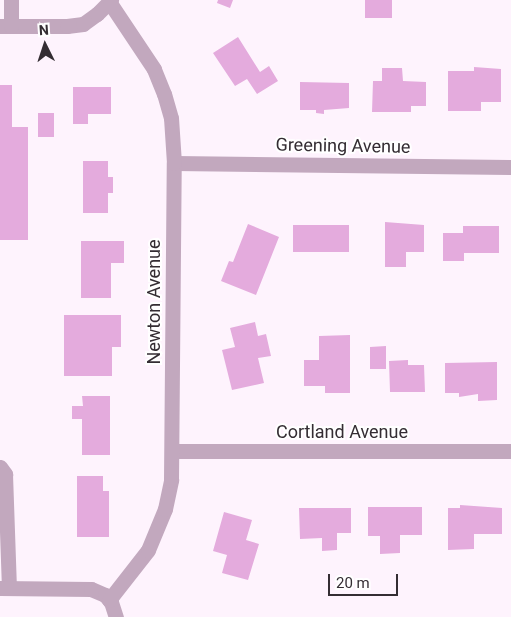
<!DOCTYPE html>
<html>
<head>
<meta charset="utf-8">
<style>
  body { margin:0 }
  #map { position:relative; width:511px; height:617px; overflow:hidden; background:#fef3fd; font-family:Roboto,sans-serif }
  div>[style] { position:absolute }
  .building>* { inset:0; background:#e4abdd }
  .minor>* { height:15px; margin:-7.5px; padding:0 7.5px; transform-origin:7.5px; border-radius:7.5px; background:#c2a8be }
  span { translate:-50% -50%; white-space:nowrap; text-align:center; line-height:1.15; -webkit-text-stroke:4px #fff; paint-order:stroke }
  .street-label { font-size:18px; color:#342d33 }
  .north { position:absolute; left:20px; top:20px; width:50px; height:50px; -webkit-text-stroke:4px #fff; paint-order:stroke; rotate:356deg; font-size:14px; font-weight:700; line-height:20px; text-align:center; color:#342d33 }
  .north::after { content:''; display:block; margin:auto; width:18px; height:22px; background:#342d33; clip-path:polygon(50% 0,100% 100%,50% 72%,0 100%) }
  .scale { position:absolute; left:328px; top:574px; width:70px; height:22px; box-sizing:border-box; border:2px solid #342d33; border-top:0; padding-left:6px; font-size:15px; line-height:18px; white-space:nowrap; color:#342d33; -webkit-text-stroke:4px #fff; paint-order:stroke }
</style>
</head>
<body>
<div id="map">
  <div class="building">
    <i style="clip-path:polygon(218px 0,233px 0,230px 8px,217px 3px)"></i>
    <i style="clip-path:polygon(365px 0,392px 0,392px 18px,365px 18px)"></i>
    <i style="clip-path:polygon(238px 37px,260px 72px,269px 66px,278px 81px,257px 94px,247px 79px,235px 86px,213px 53px)"></i>
    <i style="clip-path:polygon(474px 67px,501px 69px,501px 102px,481px 102px,481px 111px,448px 111px,448px 71px,474px 71px)"></i>
    <i style="clip-path:polygon(382px 68px,402px 68px,403px 81px,426px 82px,426px 106px,411px 106px,411px 112px,372px 112px,373px 81px,382px 81px)"></i>
    <i style="clip-path:polygon(300px 82px,349px 83px,349px 108px,324px 110px,324px 114px,316px 113px,316px 110px,300px 110px)"></i>
    <i style="clip-path:polygon(0 85px,12px 85px,12px 127px,28px 127px,28px 240px,0 240px)"></i>
    <i style="clip-path:polygon(73px 87px,111px 87px,111px 114px,88px 114px,88px 124px,73px 124px)"></i>
    <i style="clip-path:polygon(38px 113px,54px 113px,54px 137px,38px 137px)"></i>
    <i style="clip-path:polygon(83px 161px,108px 161px,108px 177px,113px 177px,113px 193px,108px 193px,108px 213px,83px 213px)"></i>
    <i style="clip-path:polygon(385px 222px,424px 225px,424px 252px,406px 252px,406px 267px,385px 267px)"></i>
    <i style="clip-path:polygon(248px 224px,279px 237px,256px 295px,221px 281px,229px 261px,233px 262px)"></i>
    <i style="clip-path:polygon(293px 225px,349px 225px,349px 252px,293px 252px)"></i>
    <i style="clip-path:polygon(463px 226px,499px 226px,499px 253px,464px 253px,464px 261px,443px 261px,443px 233px,463px 233px)"></i>
    <i style="clip-path:polygon(81px 241px,124px 241px,124px 263px,111px 263px,111px 298px,81px 298px)"></i>
    <i style="clip-path:polygon(64px 315px,121px 315px,121px 347px,112px 347px,112px 376px,64px 376px)"></i>
    <i style="clip-path:polygon(255px 322px,258px 336px,266px 334px,271px 356px,258px 358px,264px 383px,232px 390px,222px 350px,235px 347px,230px 328px)"></i>
    <i style="clip-path:polygon(350px 335px,350px 393px,325px 393px,325px 386px,304px 386px,304px 360px,319px 360px,319px 336px)"></i>
    <i style="clip-path:polygon(386px 346px,386px 369px,370px 369px,370px 347px)"></i>
    <i style="clip-path:polygon(408px 360px,408px 365px,424px 365px,425px 392px,390px 392px,389px 361px)"></i>
    <i style="clip-path:polygon(497px 362px,497px 400px,478px 401px,478px 394px,459px 397px,459px 393px,445px 393px,445px 363px)"></i>
    <i style="clip-path:polygon(82px 396px,110px 396px,110px 455px,82px 455px,82px 419px,72px 419px,72px 406px,83px 406px)"></i>
    <i style="clip-path:polygon(77px 476px,103px 476px,103px 491px,109px 491px,109px 537px,77px 537px)"></i>
    <i style="clip-path:polygon(460px 505px,502px 508px,502px 534px,474px 534px,474px 549px,448px 550px,448px 508px,460px 508px)"></i>
    <i style="clip-path:polygon(368px 507px,422px 507px,422px 535px,400px 535px,400px 553px,380px 554px,380px 536px,368px 536px)"></i>
    <i style="clip-path:polygon(299px 508px,351px 508px,351px 533px,337px 533px,337px 550px,322px 551px,322px 538px,300px 539px)"></i>
    <i style="clip-path:polygon(224px 512px,252px 520px,246px 540px,259px 544px,248px 580px,222px 573px,227px 555px,213px 551px)"></i>
  </div>
  <div class="minor">
    <i style="left:0;top:26px;width:67px"></i>
    <i style="left:67px;top:26px;width:16px;rotate:-7deg"></i>
    <i style="left:83px;top:24px;width:17px;rotate:-36deg"></i>
    <i style="left:97px;top:14px;width:20px;rotate:-45deg"></i>
    <i style="left:11px;top:26px;width:26px;rotate:-90deg"></i>
    <i style="left:174px;top:163px;width:337px;rotate:0.7deg"></i>
    <i style="left:172px;top:451px;width:339px"></i>
    <i style="left:0;top:467px;width:9px;rotate:54deg"></i>
    <i style="left:5px;top:474px;width:114px;rotate:88deg"></i>
    <i style="left:0;top:588px;width:91px;rotate:0.6deg"></i>
    <i style="left:91px;top:589px;width:15px;rotate:23deg"></i>
    <i style="left:105px;top:595px;width:9px;rotate:49deg"></i>
    <i style="left:111px;top:602px;width:16px;rotate:72deg"></i>
    <i style="left:109px;top:600px;width:63px;rotate:-52deg"></i>
    <i style="left:148px;top:550px;width:44px;rotate:-67.5deg"></i>
    <i style="left:165px;top:509px;width:30px;rotate:-78deg"></i>
    <i style="left:171px;top:480px;width:317px;rotate:-89.5deg"></i>
    <i style="left:174px;top:163px;width:45px;rotate:-93.8deg"></i>
    <i style="left:171px;top:118px;width:25px;rotate:-106deg"></i>
    <i style="left:164px;top:94px;width:27px;rotate:-112deg"></i>
    <i style="left:154px;top:69px;width:79px;rotate:-123.7deg"></i>
  </div>
  <div class="street-label">
    <span style="left:343px;top:146px;rotate:1deg">Greening Avenue</span>
    <span style="left:154px;top:302px;rotate:-90deg">Newton Avenue</span>
    <span style="left:342px;top:432px">Cortland Avenue</span>
  </div>
  <div class="north">N</div>
  <div class="scale">20 m</div>
</div>
</body>
</html>
